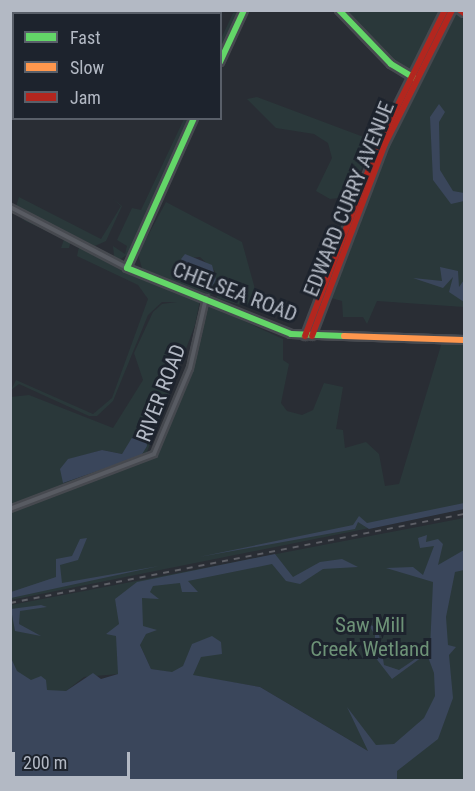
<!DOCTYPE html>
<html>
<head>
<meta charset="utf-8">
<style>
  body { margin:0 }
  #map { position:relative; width:475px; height:791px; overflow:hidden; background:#292d34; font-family:"Roboto Condensed",sans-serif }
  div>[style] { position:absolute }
  .green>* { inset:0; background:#2a383a }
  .water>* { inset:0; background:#3a465b }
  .roads { filter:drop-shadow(2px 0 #46494f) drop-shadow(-2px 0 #46494f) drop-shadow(0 2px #46494f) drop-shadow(0 -2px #46494f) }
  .street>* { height:4px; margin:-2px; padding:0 2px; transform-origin:2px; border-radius:2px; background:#585b62 }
  .fast>* { height:6px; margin:-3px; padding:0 3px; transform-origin:3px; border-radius:3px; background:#63d668 }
  .slow>* { height:6px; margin:-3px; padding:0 3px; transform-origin:3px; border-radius:3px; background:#ff974d }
  .jam>* { height:6px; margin:-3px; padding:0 3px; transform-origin:3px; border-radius:3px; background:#b3261e }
  .rail>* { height:1.5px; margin-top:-0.75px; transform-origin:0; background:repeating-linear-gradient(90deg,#5d5f66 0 6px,transparent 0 12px) }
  span { translate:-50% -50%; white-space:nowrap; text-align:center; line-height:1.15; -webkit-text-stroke:6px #1d232d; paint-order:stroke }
  .street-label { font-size:21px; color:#b3b9c4 }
  .park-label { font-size:21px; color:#6d9277 }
  .frame { position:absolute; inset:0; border:12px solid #b3b9c4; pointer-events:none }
  .legend { position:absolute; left:12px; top:12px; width:210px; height:108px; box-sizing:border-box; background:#1d232d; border:2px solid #595f69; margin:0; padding:8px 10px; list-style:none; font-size:18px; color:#b3b9c4 }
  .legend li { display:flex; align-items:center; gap:12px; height:30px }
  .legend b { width:30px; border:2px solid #595f69 }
  .scale { position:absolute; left:12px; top:752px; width:118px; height:27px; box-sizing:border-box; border:3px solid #b3b9c4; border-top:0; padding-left:8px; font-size:18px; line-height:21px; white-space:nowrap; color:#b3b9c4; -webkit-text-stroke:4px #1d232d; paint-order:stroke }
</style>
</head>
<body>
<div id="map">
  <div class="green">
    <i style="clip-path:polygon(11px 10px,30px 11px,14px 14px,11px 52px)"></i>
    <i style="clip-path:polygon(241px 11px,226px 41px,221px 54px,221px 39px,233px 13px)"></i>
    <i style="clip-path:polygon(343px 11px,441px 11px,410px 70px,374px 46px)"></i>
    <i style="clip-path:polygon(455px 13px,464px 20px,464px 307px,377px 301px,367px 324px,363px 317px,343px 317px,342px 301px,331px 298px,346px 254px,387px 146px)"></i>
    <i style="clip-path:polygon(257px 97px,369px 139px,370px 149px,349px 197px,330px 199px,316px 191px,332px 158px,328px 143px,314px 134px,276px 128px,247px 99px)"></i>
    <i style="clip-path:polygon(403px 103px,336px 264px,381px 143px)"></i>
    <i style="clip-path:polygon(184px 119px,191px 119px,130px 253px,119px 260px,114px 256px,113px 246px,125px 254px,127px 246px,117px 240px,132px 208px,141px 210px)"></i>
    <i style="clip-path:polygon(19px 197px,101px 239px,121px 206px,113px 199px,122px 206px,106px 241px,95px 246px,16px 206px)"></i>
    <i style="clip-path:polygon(evenodd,166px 202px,242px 242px,255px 289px,272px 299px,268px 313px,216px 298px,224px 282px,211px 295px,143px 272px,138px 254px,166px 202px,200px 257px,215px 271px,211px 288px,187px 274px,181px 259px,200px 257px)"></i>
    <i style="clip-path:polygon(27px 218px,71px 240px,69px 248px,61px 248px,64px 239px,21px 219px,34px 223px)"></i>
    <i style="clip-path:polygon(evenodd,79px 247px,126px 273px,200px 300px,195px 325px,147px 452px,11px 506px,10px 397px,29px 395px,113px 428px,143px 380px,134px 353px,153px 312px,162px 304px,177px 302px,162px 302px,148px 315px,113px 401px,97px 416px,89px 416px,19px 384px,11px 390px,16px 380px,93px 414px,112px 398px,148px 299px,138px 285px,77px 256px,79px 247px,146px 439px,141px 456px,63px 483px,78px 457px,102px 450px,122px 454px,131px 442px,146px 439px)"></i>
    <i style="clip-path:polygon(209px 305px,283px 339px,283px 360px,289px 364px,281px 403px,287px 411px,302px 415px,313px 410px,324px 383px,343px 387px,336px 429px,343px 430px,345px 448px,366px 442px,379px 454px,385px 486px,399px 484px,442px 342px,464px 344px,464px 509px,11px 600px,11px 511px,155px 457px,196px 357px)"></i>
    <i style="clip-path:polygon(464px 518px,464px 780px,397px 780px,368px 751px,260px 687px,151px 669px,140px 645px,118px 674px,84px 677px,66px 691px,11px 694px,11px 605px)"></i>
  </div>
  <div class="water">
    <i style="clip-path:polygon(439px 104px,445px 112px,439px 122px,440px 170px,453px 191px,464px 193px,464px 201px,451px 204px,433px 180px,430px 117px)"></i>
    <i style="clip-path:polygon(185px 254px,212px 265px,216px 280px,211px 288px,187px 274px,181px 259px)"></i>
    <i style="clip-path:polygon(440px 267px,458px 271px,459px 287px,464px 280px,464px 302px,449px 292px,453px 277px,443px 288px,413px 278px,442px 281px)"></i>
    <i style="clip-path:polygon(144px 418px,147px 446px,141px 456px,63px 483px,60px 469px,68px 459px,102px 450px,122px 454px)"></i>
    <i style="clip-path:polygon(464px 503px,464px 509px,369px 529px,358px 522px,355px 529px,199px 557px,353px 525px,359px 516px,367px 523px)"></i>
    <i style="clip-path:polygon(427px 535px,426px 542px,438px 539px,443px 544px,438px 565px,464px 550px,464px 570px,455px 572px,446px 617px,448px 645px,456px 647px,449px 655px,453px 698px,438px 739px,397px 771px,397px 780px,11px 780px,11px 658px,17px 671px,31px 680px,41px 676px,46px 680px,47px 690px,66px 691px,93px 673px,101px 679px,118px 674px,116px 636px,106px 634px,119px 624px,115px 599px,137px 582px,275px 554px,293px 577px,320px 562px,342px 559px,358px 567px,323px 569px,300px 584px,286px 581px,272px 564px,188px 581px,198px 592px,182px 592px,180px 583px,153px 586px,150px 592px,159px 599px,142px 598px,143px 626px,157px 630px,146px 634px,140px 645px,151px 669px,172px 672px,183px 666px,192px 644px,212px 636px,221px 642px,222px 654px,201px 657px,193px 675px,260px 687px,368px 751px,347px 707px,376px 745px,394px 744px,424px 718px,435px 696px,434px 673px,428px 657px,422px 657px,392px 679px,375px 657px,375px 635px,368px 624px,378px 628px,384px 665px,399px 670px,430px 649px,433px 582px,386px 568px,413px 567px,423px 575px,434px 546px,420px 548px,418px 538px)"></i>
    <i style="clip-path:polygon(87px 538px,78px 560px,60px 565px,62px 583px,159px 566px,11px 598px,11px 592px,56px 577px,56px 559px,72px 556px,80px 539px)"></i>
    <i style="clip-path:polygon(41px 605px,47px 607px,20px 611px,19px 624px,41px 636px,15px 631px,11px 609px)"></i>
  </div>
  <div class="roads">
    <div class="street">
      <i style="left:10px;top:207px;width:132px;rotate:27.5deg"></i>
      <i style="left:10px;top:509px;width:154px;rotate:-20.9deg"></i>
      <i style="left:154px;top:454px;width:93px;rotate:-67.3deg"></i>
      <i style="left:190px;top:368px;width:72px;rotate:-77.1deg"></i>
    </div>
    <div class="fast">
      <i style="left:339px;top:10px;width:75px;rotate:46.1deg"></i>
      <i style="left:391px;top:64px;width:27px;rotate:31deg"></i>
      <i style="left:220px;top:62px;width:57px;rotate:-65.2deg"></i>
      <i style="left:194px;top:118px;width:164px;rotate:114.1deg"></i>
      <i style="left:127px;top:268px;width:177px;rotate:21.9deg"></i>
      <i style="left:291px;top:334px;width:53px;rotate:2.2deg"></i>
    </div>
    <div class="slow">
      <i style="left:344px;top:336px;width:120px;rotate:1.9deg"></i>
    </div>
    <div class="jam">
      <i style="left:460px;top:10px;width:5px;rotate:37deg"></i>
      <i style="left:305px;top:336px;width:207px;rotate:-69deg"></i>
      <i style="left:379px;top:143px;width:148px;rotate:-63.6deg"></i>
      <i style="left:312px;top:336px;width:205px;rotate:-69.2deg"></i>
      <i style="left:385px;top:144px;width:150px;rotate:-63.4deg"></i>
    </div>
  </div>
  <div class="rail">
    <i style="left:10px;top:603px;width:463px;rotate:-11.1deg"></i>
  </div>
  <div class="street-label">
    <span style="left:349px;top:199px;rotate:-68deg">EDWARD CURRY AVENUE</span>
    <span style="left:235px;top:292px;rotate:21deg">CHELSEA ROAD</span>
    <span style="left:161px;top:393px;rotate:-69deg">RIVER ROAD</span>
  </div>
  <div class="park-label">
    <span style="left:370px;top:637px">Saw Mill<br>Creek Wetland</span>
  </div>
  <div class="frame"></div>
  <ul class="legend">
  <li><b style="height:8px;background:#63d668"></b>Fast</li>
  <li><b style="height:8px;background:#ff974d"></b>Slow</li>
  <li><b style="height:8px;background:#b3261e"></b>Jam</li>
  </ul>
  <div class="scale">200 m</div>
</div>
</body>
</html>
